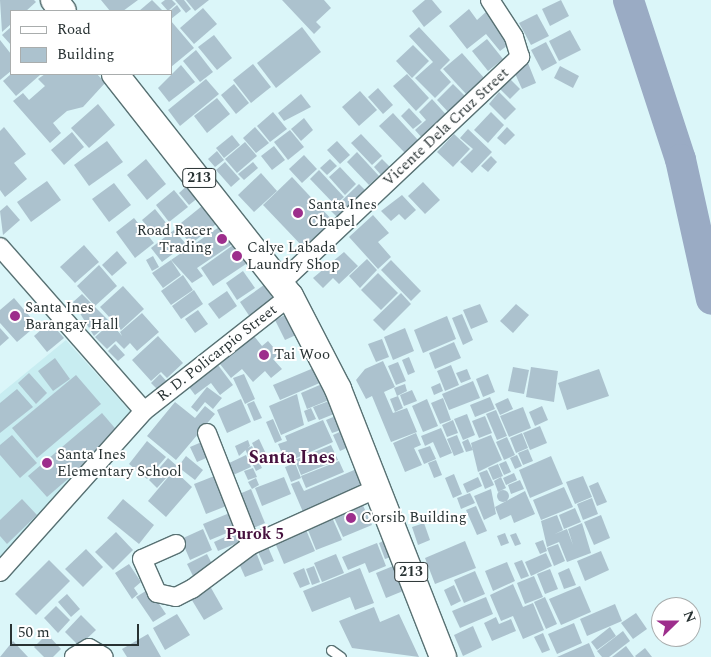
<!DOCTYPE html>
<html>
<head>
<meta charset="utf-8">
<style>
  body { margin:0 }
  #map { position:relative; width:711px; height:657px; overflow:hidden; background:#dbf6f9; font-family:Spectral,serif }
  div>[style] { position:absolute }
  .built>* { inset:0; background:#c8edf1 }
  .river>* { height:31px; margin:-15.5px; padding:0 15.5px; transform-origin:15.5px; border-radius:15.5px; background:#9aabc4 }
  .building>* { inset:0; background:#acc2ce }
  .round { border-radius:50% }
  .roads { filter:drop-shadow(1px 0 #587173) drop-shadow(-1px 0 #587173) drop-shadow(0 1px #587173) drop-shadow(0 -1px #587173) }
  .service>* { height:9px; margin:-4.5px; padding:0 4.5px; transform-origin:4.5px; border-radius:4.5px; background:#fff }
  .minor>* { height:18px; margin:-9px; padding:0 9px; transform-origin:9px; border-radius:9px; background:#fff }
  .primary>* { height:26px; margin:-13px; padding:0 13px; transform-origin:13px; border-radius:13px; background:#fff }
  .dots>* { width:14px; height:14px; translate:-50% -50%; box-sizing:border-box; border:2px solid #fff; border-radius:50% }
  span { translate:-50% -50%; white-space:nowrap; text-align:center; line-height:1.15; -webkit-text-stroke:4px #fff; paint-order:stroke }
  .shield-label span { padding:1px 4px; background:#fff; border:1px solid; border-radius:4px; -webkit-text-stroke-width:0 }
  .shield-label { font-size:14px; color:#283233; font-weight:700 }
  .street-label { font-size:15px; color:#283233 }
  .poi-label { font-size:15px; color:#283233 }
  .left { translate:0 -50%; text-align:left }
  .right { translate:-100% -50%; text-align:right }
  .neighbourhood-label { font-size:16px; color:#46113e; font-weight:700 }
  .quarter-label { font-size:18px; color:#46113e; font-weight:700 }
  .legend { position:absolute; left:10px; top:10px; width:162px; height:65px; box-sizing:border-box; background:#fff; border:1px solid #a9adad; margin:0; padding:6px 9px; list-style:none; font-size:15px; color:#283233 }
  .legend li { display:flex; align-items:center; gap:10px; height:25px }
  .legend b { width:25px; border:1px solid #a9adad }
  .north { position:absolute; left:651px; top:597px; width:50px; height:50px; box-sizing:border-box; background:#fff; border:1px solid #a9adad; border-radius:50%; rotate:68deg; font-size:14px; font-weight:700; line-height:20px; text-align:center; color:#283233 }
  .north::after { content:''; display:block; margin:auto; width:18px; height:22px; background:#9d2e8c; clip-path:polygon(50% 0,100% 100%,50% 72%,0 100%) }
  .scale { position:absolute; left:10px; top:624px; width:129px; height:22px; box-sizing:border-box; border:2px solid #283233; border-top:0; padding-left:6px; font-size:15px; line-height:18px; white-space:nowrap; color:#283233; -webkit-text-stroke:4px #fff; paint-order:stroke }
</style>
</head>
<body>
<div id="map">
  <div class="built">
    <i style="clip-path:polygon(66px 340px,137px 419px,0 557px,0 394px)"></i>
  </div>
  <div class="river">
    <i style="left:628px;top:0;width:167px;rotate:71.9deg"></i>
    <i style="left:680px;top:159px;width:143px;rotate:77.5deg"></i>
  </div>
  <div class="building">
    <i style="clip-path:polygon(0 0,34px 0,36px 2px,26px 11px,11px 11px,11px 24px,2px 32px)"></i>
    <i style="clip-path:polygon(101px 0,138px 0,123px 11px,110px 11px)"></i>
    <i style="clip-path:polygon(152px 0,163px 11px,139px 11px)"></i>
    <i style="clip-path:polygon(165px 0,172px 0,176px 4px,168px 11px,161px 3px)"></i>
    <i style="clip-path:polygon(175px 0,184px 0,191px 9px,186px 13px)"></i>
    <i style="clip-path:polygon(186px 0,209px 0,195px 11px)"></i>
    <i style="clip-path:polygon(282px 0,324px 0,331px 8px,316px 22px,321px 27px,314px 34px)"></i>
    <i style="clip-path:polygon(425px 0,432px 0,442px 12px,424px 27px,412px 11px)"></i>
    <i style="clip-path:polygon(561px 0,569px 16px,550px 26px,542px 9px)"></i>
    <i style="clip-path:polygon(177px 5px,181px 11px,171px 19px,170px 11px)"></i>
    <i style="clip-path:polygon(203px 8px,217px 24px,194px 44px,180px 28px)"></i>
    <i style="clip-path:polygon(469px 9px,477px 20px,487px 11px,512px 42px,500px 51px,486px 34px,467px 49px,449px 26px)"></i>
    <i style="clip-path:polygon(537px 14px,549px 36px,531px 45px,519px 23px)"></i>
    <i style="clip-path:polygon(171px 21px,194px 48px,171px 67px)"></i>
    <i style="clip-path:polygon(11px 27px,11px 45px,2px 35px)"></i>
    <i style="clip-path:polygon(302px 27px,321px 52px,276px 88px,257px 63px)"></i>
    <i style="clip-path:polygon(419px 27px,450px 60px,440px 70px,451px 82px,435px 98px,415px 78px,433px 62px,409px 36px)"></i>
    <i style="clip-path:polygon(570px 30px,581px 50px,559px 61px,549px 41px)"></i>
    <i style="clip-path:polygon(214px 35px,232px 58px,217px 70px,198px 47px)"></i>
    <i style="clip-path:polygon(487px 39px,503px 59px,488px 71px,472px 51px)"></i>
    <i style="clip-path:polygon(0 40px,11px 54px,11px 71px,0 80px)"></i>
    <i style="clip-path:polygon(546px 42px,557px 63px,542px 71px,531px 50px)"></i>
    <i style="clip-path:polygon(413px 45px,429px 61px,412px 78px,396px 61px)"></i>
    <i style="clip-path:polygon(196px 50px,213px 72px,200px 82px,183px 61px)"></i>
    <i style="clip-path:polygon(462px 53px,485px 79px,467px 95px,443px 69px)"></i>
    <i style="clip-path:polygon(528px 63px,536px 83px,522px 89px,513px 69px)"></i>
    <i style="clip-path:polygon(253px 64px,271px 87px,251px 103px,233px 80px)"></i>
    <i style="clip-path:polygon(181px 65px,195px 82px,169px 102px,158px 88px)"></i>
    <i style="clip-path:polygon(560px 66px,579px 76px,573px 88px,554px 78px)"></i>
    <i style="clip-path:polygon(11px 74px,39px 74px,40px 75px,16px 96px,3px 81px)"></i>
    <i style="clip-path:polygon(45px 74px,97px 74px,105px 83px,83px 107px,67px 111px,53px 123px,61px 133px,50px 143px,13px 101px,23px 93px,29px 100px,45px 86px,38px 79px)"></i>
    <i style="clip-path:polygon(407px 74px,429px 98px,416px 111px,393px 86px)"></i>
    <i style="clip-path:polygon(509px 78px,520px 89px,510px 99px,499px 88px)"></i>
    <i style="clip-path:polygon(206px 79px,219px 94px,180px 126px,168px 110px)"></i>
    <i style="clip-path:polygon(234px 84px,249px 103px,236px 114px,221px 95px)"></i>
    <i style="clip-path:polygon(453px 84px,467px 98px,450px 114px,437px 100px)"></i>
    <i style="clip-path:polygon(378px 88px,393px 105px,383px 114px,368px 97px)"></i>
    <i style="clip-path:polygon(360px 91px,377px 110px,359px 126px,342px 107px)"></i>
    <i style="clip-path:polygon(499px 92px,516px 109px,505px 120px,489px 104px)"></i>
    <i style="clip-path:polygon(301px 94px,311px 107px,284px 121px,278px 113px)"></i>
    <i style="clip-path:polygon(217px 98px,230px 114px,207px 133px,194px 116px)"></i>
    <i style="clip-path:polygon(432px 99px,450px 119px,423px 139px,415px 130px,426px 120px,419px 112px)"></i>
    <i style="clip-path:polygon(98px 104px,115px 125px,89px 148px,71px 128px)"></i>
    <i style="clip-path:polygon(409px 108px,422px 122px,413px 129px,401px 116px)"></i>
    <i style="clip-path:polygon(273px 112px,287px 129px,270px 142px,257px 126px)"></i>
    <i style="clip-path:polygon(491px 112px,504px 125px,488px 143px,474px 130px)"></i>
    <i style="clip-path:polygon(393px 113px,418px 140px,405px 153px,379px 126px)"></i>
    <i style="clip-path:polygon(304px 118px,313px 130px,301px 141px,291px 129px)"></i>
    <i style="clip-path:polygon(4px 127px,26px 154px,14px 163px,27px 179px,5px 197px,0 190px,0 131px)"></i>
    <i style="clip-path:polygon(255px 127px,269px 143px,256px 153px,243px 138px)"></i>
    <i style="clip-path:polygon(507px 127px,515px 135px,505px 145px,497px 138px)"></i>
    <i style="clip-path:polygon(468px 129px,492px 152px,472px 173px,460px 162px,473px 149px,460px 138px)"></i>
    <i style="clip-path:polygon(290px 130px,304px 147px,288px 160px,274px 142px)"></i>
    <i style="clip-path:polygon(72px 132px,84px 147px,64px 165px,51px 150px)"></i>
    <i style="clip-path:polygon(361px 134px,382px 156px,372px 165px,351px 143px)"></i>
    <i style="clip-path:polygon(454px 134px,470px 149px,453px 167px,437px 152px)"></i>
    <i style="clip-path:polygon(232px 135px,240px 145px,224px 158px,216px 148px)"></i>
    <i style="clip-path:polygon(107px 141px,123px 162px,89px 186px,74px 165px)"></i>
    <i style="clip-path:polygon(337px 141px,350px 155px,340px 164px,327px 150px)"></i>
    <i style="clip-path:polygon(245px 142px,257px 156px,237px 173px,225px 159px)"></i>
    <i style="clip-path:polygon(274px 146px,285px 160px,272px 170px,261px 156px)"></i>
    <i style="clip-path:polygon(217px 151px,224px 160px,215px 167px,208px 159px)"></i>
    <i style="clip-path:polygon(357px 152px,379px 176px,369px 185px,347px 162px)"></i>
    <i style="clip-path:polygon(304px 155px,317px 169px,302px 183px,289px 169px)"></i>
    <i style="clip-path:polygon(491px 156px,497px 162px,488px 172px,481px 166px)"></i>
    <i style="clip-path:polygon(146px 159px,166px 184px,147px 200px,127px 175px)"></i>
    <i style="clip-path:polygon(330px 159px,337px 166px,327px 175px,320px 168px)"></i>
    <i style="clip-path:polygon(382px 159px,390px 167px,381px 175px,374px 167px)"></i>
    <i style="clip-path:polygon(225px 162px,240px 179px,231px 187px,216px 170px)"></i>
    <i style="clip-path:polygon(253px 162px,258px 168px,244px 180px,238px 174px)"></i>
    <i style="clip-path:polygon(340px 167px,356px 184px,345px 195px,329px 177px)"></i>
    <i style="clip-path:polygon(319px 170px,344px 197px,335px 205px,310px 179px)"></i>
    <i style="clip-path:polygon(261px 173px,277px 191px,254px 212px,238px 195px)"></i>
    <i style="clip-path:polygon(292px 177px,333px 221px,304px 248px,263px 205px)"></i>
    <i style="clip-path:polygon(47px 181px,61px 200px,31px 222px,17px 202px)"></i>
    <i style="clip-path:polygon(423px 182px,440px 200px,425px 214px,408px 196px)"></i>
    <i style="clip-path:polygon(114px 183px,131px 205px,109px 222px,92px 199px)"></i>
    <i style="clip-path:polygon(189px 184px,199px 197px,189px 205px,179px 193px)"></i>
    <i style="clip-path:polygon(359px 184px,366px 191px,337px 217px,331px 211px)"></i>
    <i style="clip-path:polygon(174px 190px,188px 207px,169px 222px,156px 205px)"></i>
    <i style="clip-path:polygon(402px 195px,416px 210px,405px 220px,399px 214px,391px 221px,381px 211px)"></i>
    <i style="clip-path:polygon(7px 205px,20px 220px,3px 235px,0 211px)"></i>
    <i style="clip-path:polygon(202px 206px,216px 224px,191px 244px,176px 227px)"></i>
    <i style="clip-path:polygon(155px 209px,167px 224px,153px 234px,142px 220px)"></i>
    <i style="clip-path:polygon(373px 215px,389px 233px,378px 242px,391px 257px,378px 269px,349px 237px)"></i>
    <i style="clip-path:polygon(134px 218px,154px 243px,135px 258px,116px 232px)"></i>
    <i style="clip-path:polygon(222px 225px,234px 243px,197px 268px,203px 276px,192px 283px,171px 260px)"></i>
    <i style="clip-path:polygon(174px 230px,186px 244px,162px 262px,151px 248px)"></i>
    <i style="clip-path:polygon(236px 243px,249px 262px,213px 286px,201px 268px)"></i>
    <i style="clip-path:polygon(84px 245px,99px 262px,75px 283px,60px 267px)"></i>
    <i style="clip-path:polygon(117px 251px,127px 263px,112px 276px,102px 265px)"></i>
    <i style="clip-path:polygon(344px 252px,358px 266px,339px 284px,333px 278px,323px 288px,313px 278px)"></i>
    <i style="clip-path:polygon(153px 256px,159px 267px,152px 271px,146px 260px)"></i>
    <i style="clip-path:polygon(367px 259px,377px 270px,360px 288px,349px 276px)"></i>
    <i style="clip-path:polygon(171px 260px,181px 275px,163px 288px,152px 273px)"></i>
    <i style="clip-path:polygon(391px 260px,421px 291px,411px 301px,381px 270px)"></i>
    <i style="clip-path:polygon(99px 265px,117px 286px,95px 306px,77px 286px)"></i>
    <i style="clip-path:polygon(243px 271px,255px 288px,237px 300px,226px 283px)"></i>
    <i style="clip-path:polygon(378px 273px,398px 293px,381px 310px,361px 290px)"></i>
    <i style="clip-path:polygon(183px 275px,193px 290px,171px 305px,161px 291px)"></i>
    <i style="clip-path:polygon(264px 285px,276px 303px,252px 320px,240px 302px)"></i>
    <i style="clip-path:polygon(123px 286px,144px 309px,121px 330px,100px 307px)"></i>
    <i style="clip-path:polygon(194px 290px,203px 304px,181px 319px,172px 306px)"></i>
    <i style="clip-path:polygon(227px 291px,237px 306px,219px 319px,208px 304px)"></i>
    <i style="clip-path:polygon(401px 293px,411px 304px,384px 331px,373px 320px)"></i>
    <i style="clip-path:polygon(82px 294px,110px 322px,94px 336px,73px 302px)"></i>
    <i style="clip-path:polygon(14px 298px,37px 325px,17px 342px,0 323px,0 310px)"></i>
    <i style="clip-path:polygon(480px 304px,488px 322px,471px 329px,463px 310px)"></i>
    <i style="clip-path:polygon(516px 304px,529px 315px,513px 333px,500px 321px)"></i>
    <i style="clip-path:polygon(198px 310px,208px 324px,195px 333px,185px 319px)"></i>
    <i style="clip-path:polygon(142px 313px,159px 332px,137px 351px,130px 343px,124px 349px,116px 341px,107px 349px,95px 337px,111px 323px,122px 336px,120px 332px)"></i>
    <i style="clip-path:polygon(462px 314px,473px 340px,463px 345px,452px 318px)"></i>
    <i style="clip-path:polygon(285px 315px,296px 335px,285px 340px,275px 320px)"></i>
    <i style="clip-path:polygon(447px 316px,456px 339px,423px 353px,414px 330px)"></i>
    <i style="clip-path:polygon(50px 322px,64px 338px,47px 352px,34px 336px)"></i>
    <i style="clip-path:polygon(0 328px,9px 338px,0 346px)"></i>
    <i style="clip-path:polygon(405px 328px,414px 351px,393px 360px,384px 337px)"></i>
    <i style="clip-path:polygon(158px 336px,183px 363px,167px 378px,161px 372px,151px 381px,132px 360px)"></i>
    <i style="clip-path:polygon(254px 336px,262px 346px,268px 341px,279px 354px,273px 359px,282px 369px,271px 378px,265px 371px,253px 382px,242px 369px,231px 378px,216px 359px,229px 347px,234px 353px)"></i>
    <i style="clip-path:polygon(382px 339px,389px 357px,376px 362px,368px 344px)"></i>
    <i style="clip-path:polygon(454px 342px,461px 358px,435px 369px,429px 353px)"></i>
    <i style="clip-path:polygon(115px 344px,125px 355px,118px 361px,108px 351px)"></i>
    <i style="clip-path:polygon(409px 357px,415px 372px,408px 375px,402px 360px)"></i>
    <i style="clip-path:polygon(55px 358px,70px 379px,53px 391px,38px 371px)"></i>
    <i style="clip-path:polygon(383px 361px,395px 387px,384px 392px,393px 413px,407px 408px,417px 432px,391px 442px,372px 396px,366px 399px,356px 380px,365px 369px)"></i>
    <i style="clip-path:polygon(398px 362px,406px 381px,396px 385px,388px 366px)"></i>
    <i style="clip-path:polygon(218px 365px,233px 385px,220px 395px,211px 383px,195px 395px,189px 387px)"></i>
    <i style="clip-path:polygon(451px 365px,459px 385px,445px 391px,437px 371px)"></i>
    <i style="clip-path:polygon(316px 367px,322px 382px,280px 400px,273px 385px)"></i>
    <i style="clip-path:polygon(513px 367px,529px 370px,524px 394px,508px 391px)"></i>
    <i style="clip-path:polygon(531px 367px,558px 371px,554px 402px,526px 397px)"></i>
    <i style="clip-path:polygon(467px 369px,471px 379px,461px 383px,456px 373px)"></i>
    <i style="clip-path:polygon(599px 369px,609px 396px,567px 410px,558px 383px)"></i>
    <i style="clip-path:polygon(29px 373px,47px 393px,36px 404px,18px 383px)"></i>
    <i style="clip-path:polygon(160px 374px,169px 384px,160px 392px,151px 383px)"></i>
    <i style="clip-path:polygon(244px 374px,255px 399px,245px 404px,233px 378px)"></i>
    <i style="clip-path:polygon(488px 374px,495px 392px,483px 397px,476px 379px)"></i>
    <i style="clip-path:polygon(76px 375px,101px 404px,37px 458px,12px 428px)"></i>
    <i style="clip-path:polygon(473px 381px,480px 398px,449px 410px,442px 394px)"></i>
    <i style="clip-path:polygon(440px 383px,443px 391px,434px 395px,431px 387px)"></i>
    <i style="clip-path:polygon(322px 384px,329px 400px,307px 409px,301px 393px)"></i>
    <i style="clip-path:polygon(405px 384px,407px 391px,397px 396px,394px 388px)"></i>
    <i style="clip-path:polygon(207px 387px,222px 398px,213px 409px,205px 402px,197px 412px,191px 407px)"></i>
    <i style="clip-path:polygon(17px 389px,33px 407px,0 433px,0 403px)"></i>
    <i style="clip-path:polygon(412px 390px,417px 401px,404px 406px,400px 395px)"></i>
    <i style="clip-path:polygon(297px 394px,304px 425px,281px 435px,269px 406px)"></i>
    <i style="clip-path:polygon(398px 396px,403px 408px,395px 412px,390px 399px)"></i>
    <i style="clip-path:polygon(490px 397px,495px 409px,475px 417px,470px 405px)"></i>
    <i style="clip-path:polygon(443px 398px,451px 420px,440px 424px,431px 403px)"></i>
    <i style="clip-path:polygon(508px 398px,513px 409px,500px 415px,495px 404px)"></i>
    <i style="clip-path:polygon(241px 399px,251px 422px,227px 433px,217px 410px)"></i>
    <i style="clip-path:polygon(427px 399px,438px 426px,423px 432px,412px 406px)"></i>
    <i style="clip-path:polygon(254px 401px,262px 418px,254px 421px,247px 404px)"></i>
    <i style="clip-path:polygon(329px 401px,334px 414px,319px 420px,313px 407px)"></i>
    <i style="clip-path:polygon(175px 402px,195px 418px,205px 406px,215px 414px,176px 460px,147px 436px)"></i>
    <i style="clip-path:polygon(542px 406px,548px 420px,535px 426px,529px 412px)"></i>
    <i style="clip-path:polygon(523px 407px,531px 428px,509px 437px,500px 416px)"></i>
    <i style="clip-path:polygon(311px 408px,316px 419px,308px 422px,304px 411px)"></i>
    <i style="clip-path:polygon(496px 410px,507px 436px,497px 440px,486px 414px)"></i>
    <i style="clip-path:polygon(102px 413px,120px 434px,47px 497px,28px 476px)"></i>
    <i style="clip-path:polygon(467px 414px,475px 435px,463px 440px,454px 419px)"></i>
    <i style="clip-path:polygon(338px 415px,344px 429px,332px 433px,326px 420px)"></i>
    <i style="clip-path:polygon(485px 416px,492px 433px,479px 438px,472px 421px)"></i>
    <i style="clip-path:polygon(273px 419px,282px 440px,275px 443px,266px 422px)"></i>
    <i style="clip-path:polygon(323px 420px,333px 442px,294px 459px,292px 455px,284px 458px,278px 444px,287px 441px,285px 436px)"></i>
    <i style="clip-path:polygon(453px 420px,458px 433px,447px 437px,442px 425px)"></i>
    <i style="clip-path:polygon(540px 426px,547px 443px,530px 450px,523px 433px)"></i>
    <i style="clip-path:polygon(441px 428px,452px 453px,440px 458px,433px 442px,425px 446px,421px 436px)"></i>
    <i style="clip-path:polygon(344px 430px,351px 446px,340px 451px,333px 435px)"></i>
    <i style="clip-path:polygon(416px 433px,421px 445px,414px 448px,422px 465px,405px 472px,393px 443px)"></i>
    <i style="clip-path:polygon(522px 433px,528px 448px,516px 453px,510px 438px)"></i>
    <i style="clip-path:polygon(12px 435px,37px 463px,20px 478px,0 455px,0 445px)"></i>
    <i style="clip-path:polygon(457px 435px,464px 452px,454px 456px,447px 439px)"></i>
    <i style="clip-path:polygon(491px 435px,502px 460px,478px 472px,471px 443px)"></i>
    <i style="clip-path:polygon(507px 437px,515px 455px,504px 460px,496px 442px)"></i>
    <i style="clip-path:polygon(259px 439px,267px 456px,260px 459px,252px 443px)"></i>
    <i style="clip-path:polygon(468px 439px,473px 450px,466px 452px,462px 442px)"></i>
    <i style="clip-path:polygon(248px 440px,250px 446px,239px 456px,235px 446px)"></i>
    <i style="clip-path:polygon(147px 441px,166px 457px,147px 479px,129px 464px)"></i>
    <i style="clip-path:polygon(204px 441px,211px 456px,197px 462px,190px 447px)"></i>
    <i style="clip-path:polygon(331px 445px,338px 460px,301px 475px,295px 460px)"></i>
    <i style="clip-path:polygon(252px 446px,257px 457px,250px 460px,245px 449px)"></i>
    <i style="clip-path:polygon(430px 446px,436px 459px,424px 464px,418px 450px)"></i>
    <i style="clip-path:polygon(528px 449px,533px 461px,523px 465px,518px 453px)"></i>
    <i style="clip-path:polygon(246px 455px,251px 467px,231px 476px,225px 465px)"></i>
    <i style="clip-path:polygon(517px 455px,522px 466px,515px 469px,510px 458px)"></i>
    <i style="clip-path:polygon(186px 456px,203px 470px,195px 480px,178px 467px)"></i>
    <i style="clip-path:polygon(551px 456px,563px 484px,530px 498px,519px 470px)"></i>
    <i style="clip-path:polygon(168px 458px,177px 466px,157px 488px,149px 480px)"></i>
    <i style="clip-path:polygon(257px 458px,262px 468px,256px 471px,251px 461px)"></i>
    <i style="clip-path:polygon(436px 460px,442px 475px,434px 478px,428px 463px)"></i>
    <i style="clip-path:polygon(339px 461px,344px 472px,306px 488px,301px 476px)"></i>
    <i style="clip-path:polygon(506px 461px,511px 472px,504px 475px,499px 464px)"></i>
    <i style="clip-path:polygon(295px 463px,301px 478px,291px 482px,285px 467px)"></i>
    <i style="clip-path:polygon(498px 464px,503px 476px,493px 480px,488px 468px)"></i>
    <i style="clip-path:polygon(253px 468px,257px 477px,248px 480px,244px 471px)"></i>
    <i style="clip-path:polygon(359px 468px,366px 485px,303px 512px,291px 484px,299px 481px,304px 491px)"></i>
    <i style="clip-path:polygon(174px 470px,192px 487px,166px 517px,148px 501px)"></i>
    <i style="clip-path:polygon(487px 470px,494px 485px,485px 489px,479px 473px)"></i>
    <i style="clip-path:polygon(514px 473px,517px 480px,506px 485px,503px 478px)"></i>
    <i style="clip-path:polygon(454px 474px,462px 494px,453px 498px,445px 478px)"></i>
    <i style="clip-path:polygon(217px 475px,229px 505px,206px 514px,194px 484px)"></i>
    <i style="clip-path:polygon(583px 476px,592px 497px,575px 504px,566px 482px)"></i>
    <i style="clip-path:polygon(284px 477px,291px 494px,262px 506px,255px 488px)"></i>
    <i style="clip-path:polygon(478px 477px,482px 486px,467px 493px,463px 484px)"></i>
    <i style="clip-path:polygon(501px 477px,506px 488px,498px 492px,494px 481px)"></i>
    <i style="clip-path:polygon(256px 478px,259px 485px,252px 489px,248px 482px)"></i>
    <i style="clip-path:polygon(520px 480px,524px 489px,511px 494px,508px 485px)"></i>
    <i style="clip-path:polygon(598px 482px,607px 502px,597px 506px,589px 486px)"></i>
    <i style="clip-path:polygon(564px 487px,573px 507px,541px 520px,533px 500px)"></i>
    <i style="clip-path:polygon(251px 489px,265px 523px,251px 529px,237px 495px)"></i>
    <i style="clip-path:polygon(491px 489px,496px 514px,484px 520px,474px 496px)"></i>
    <i class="round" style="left:497px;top:490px;width:12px;height:12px"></i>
    <i style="clip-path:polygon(525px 491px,535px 514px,514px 523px,511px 515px,500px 520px,495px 507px)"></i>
    <i style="clip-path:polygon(470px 493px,475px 503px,461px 509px,457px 498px)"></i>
    <i style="clip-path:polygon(592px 498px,598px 514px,583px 520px,577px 504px)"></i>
    <i style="clip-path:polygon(22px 499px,37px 515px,7px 544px,0 536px,0 520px)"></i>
    <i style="clip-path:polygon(123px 499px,154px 525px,139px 544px,107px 518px)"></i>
    <i style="clip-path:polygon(360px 499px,372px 525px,343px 537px,331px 511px)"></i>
    <i style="clip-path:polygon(476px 506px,487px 531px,477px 535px,466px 510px)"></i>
    <i style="clip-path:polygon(575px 508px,581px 522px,564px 529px,559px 515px)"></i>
    <i style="clip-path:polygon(232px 512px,239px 528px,210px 540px,203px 524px)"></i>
    <i style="clip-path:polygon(331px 515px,342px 540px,316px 550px,306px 525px)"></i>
    <i style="clip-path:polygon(557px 515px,563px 530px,555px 534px,567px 529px,573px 545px,568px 529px,582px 523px,591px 553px,567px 562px,559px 542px,547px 547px,541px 521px)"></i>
    <i style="clip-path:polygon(601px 515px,610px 538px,594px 545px,584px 522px)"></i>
    <i style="clip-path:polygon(424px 523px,430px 540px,418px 545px,412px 527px)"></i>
    <i style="clip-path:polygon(304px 525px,315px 551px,284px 564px,273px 538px)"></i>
    <i style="clip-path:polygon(203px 529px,212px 550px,190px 560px,181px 539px)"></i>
    <i style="clip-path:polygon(238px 531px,242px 541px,218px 551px,214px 542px)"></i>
    <i style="clip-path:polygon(116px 532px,133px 550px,113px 570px,95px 552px)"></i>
    <i style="clip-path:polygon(505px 533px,509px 543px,501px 546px,497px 536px)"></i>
    <i style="clip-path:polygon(516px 533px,521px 544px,515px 546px,510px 535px)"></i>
    <i style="clip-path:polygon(388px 539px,394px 556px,385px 559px,379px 543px)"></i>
    <i style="clip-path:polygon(543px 540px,547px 551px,540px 554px,535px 543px)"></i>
    <i style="clip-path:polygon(465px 541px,476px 568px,435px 584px,425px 558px)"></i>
    <i style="clip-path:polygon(377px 543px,386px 566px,369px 573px,365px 563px,348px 570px,342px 557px)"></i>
    <i style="clip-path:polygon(558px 544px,565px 561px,554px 566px,547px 548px)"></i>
    <i style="clip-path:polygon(268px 547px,274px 561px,264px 565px,258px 552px)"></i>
    <i style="clip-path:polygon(86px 549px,103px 567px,83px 587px,65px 569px)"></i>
    <i style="clip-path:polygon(601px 551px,609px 570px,585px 581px,577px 561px)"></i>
    <i style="clip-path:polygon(256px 552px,263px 570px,245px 577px,237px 559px)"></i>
    <i style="clip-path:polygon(546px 553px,552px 566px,531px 576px,525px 562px)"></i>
    <i style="clip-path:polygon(207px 554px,213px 566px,193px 576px,187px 564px)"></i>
    <i style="clip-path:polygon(336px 554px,344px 573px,322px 582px,314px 563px)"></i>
    <i style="clip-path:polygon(49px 560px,70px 581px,36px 615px,15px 594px)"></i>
    <i style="clip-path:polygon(522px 560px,529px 576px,521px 579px,514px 563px)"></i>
    <i style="clip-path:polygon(507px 562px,515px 581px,493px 591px,485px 571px)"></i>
    <i style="clip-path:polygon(129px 564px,141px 582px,134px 588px,138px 594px,132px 599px,115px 573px)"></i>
    <i style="clip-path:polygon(398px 564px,408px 589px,386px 598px,376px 573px)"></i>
    <i style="clip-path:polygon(314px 566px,320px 582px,312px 585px,306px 569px)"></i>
    <i style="clip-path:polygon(304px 568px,310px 584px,300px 588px,293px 573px)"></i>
    <i style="clip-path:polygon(360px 568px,374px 603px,355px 610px,350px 597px,312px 612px,303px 591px)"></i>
    <i style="clip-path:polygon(569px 568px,576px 585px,564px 589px,558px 573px)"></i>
    <i style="clip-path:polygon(550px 569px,558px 589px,545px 594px,537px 574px)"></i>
    <i style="clip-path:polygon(475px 571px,485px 594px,464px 603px,454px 580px)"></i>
    <i style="clip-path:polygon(534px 576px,543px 597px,525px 604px,517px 583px)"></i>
    <i style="clip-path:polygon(513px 584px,523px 607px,533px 603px,544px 630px,523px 639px,513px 616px,501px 621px,490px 595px)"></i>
    <i style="clip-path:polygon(454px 585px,461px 601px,451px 606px,444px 590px)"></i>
    <i style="clip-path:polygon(210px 586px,223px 609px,204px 620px,190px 597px)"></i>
    <i style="clip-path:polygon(580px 586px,591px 612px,561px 625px,549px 599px)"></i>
    <i style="clip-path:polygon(149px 589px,166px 614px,153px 622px,136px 597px)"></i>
    <i style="clip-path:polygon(67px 594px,80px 609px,71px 617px,58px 602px)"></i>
    <i style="clip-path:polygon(486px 597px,493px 614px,460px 628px,452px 611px)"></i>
    <i style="clip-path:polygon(545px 597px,557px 624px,546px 629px,534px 602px)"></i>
    <i style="clip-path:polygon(615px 604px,622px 621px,587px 636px,580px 619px)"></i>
    <i style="clip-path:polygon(56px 606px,70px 620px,58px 633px,44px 618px)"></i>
    <i style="clip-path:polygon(374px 607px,380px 622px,399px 614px,419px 657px,352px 648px,339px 621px)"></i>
    <i style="clip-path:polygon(636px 613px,647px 629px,633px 639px,621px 623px)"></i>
    <i style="clip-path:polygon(177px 614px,190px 635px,165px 650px,153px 628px)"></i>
    <i style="clip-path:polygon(81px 615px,96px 630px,79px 646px,65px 632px)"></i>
    <i style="clip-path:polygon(496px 617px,499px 624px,511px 619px,516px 631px,492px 641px,484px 623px)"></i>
    <i style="clip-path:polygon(574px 623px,582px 643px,557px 654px,548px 634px)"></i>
    <i style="clip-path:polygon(473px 626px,482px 647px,463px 656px,454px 635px)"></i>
    <i style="clip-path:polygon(610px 627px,616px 636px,597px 650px,591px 642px)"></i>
    <i style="clip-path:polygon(623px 631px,630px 641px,609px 657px,602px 657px,597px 651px)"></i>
    <i style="clip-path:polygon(543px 633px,550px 650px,542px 653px,534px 637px)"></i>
    <i style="clip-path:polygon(47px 634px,61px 649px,53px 657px,44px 657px,34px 647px)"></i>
    <i style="clip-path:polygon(148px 634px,161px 657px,127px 657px,122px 649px)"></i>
    <i style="clip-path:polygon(13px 641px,28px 657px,0 657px)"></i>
    <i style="clip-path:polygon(589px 643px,595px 657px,557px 657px)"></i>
    <i style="clip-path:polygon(626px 646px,634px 657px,612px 657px)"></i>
    <i style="clip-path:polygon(645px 648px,652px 657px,636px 657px,635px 656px)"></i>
  </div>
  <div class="roads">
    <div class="service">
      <i style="left:331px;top:650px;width:12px;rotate:35deg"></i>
    </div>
    <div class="minor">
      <i style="left:0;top:247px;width:218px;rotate:48.7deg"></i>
      <i style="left:282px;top:282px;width:328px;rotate:-43.4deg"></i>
      <i style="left:520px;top:57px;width:21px;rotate:-107deg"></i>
      <i style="left:514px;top:37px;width:44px;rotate:-123deg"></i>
      <i style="left:207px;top:433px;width:120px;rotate:68.6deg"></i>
      <i style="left:176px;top:544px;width:37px;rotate:156deg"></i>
      <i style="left:142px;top:559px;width:37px;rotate:66deg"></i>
      <i style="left:157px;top:593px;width:19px;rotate:12deg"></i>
      <i style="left:176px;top:597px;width:18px;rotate:-27deg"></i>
      <i style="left:192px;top:589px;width:74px;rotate:-36.7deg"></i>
      <i style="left:251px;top:545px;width:141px;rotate:-24.2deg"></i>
      <i style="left:0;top:572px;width:216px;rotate:-48.2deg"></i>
      <i style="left:144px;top:411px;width:186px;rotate:-38.2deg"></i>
      <i style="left:74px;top:657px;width:17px;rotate:-31deg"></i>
      <i style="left:89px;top:648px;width:17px;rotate:31deg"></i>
    </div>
    <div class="primary">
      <i style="left:54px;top:0;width:14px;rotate:51deg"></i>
      <i style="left:115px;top:74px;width:283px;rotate:51.8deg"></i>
      <i style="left:290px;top:296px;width:105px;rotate:62.7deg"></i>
      <i style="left:338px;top:389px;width:288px;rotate:68.6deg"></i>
    </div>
  </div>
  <div class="dots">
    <i style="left:298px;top:213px;background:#9d2e8c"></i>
    <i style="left:222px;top:239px;background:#9d2e8c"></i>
    <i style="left:237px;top:256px;background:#9d2e8c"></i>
    <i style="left:15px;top:316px;background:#9d2e8c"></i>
    <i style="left:264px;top:355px;background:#9d2e8c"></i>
    <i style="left:47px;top:463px;background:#9d2e8c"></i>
    <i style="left:351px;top:518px;background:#9d2e8c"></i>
  </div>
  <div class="shield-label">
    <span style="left:199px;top:178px">213</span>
    <span style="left:411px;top:572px">213</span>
  </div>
  <div class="street-label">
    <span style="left:446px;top:127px;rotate:-43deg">Vicente Dela Cruz Street</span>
    <span style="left:217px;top:353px;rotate:-38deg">R. D. Policarpio Street</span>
  </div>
  <div class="poi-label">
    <span class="left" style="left:308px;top:213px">Santa Ines<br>Chapel</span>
    <span class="right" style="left:212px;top:239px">Road Racer<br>Trading</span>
    <span class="left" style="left:247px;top:256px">Calye Labada<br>Laundry Shop</span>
    <span class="left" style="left:25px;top:316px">Santa Ines<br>Barangay Hall</span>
    <span class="left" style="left:274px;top:355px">Tai Woo</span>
    <span class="left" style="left:57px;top:463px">Santa Ines<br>Elementary School</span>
    <span class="left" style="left:361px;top:518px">Corsib Building</span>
  </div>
  <div class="neighbourhood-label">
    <span style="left:255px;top:534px">Purok 5</span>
  </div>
  <div class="quarter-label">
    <span style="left:292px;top:458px">Santa Ines</span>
  </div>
  <ul class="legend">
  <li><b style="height:6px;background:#fff"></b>Road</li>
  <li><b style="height:14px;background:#acc2ce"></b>Building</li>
  </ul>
  <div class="north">N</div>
  <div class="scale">50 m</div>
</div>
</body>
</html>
